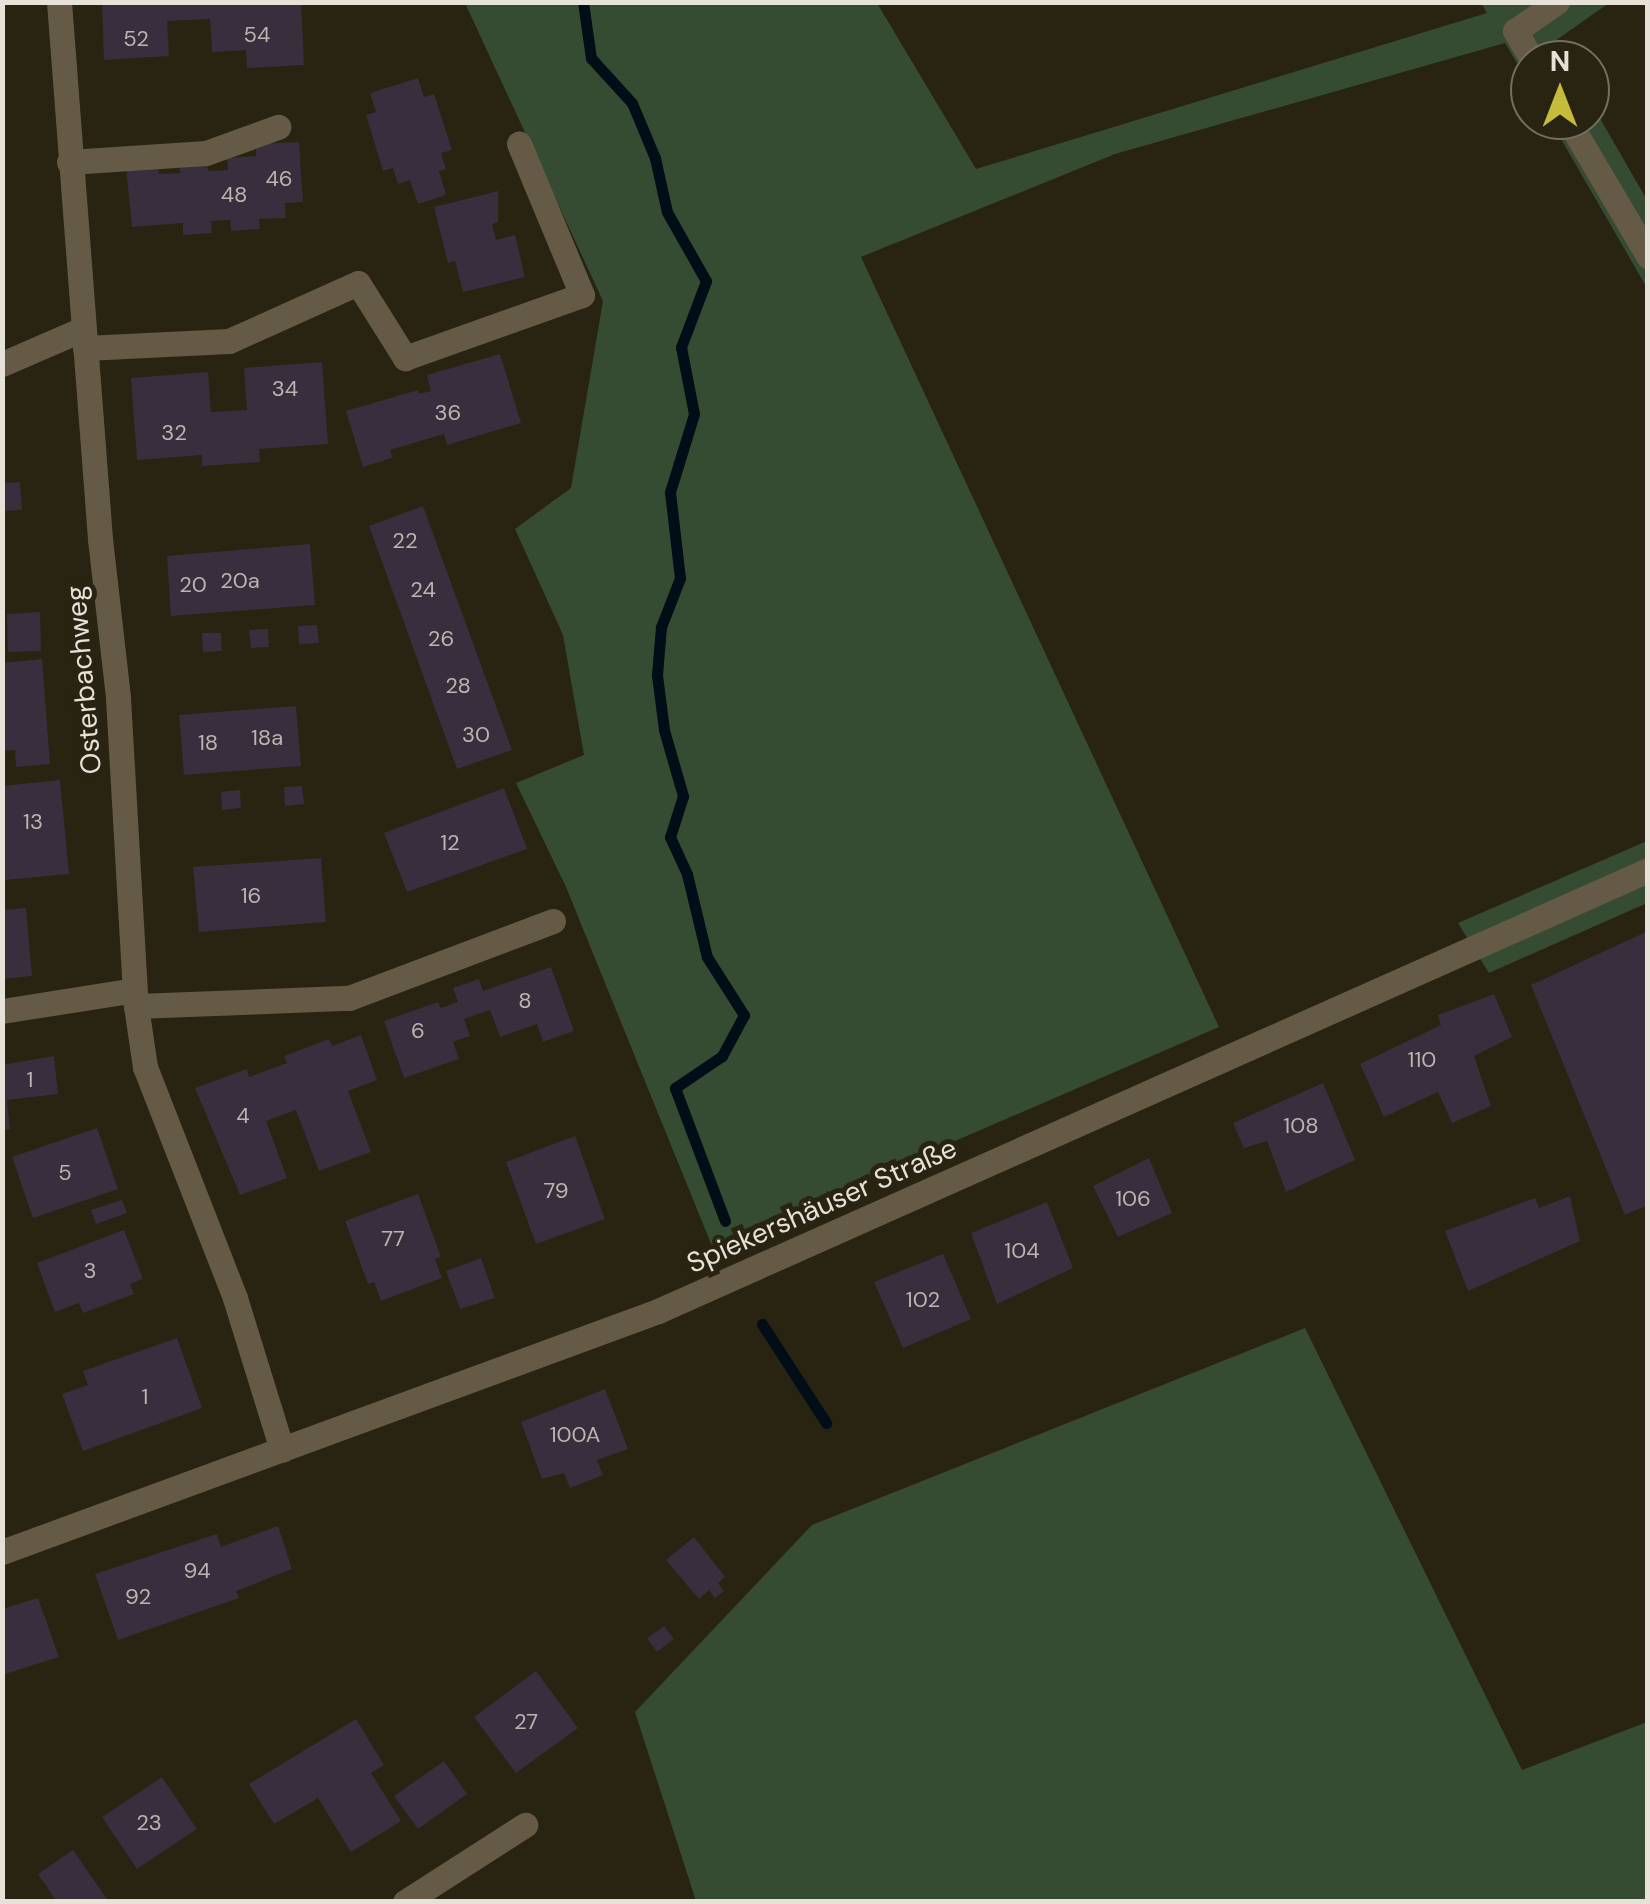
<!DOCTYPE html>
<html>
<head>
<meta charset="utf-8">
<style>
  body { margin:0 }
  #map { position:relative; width:1650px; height:1904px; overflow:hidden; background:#292312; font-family:"DM Sans",sans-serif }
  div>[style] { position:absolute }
  .green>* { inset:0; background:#354c32 }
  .stream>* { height:11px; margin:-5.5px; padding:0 5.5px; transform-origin:5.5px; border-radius:5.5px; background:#010e17 }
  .building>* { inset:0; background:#382e3d }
  .minor>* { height:25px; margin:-12.5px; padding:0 12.5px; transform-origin:12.5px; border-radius:12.5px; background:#645a45 }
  span { translate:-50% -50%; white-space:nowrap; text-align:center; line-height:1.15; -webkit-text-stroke:10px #292312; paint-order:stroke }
  .number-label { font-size:22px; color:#bab5b1 }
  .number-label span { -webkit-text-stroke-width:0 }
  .street-label { font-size:28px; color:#e6e2d8 }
  .frame { position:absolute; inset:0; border:5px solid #e6e2d8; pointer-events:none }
  .north { position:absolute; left:1510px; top:40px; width:100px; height:100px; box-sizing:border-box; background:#292312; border:2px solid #756f61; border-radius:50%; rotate:0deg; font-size:28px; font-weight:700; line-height:40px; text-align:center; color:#e6e2d8 }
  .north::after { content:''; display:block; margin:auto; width:35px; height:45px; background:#c6bc3c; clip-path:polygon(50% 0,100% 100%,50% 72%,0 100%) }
</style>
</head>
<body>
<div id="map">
  <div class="green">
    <i style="clip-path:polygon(465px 3px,877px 3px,976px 169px,1487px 13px,1481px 3px,1609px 3px,1555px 41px,1566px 60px,1530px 60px,1530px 85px,1505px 43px,1115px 154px,861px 257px,1219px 1027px,712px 1246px,566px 887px,516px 783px,584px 755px,563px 635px,515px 529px,571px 488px,603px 301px)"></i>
    <i style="clip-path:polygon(1590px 101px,1647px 200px,1647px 288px,1550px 120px,1590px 120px)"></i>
    <i style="clip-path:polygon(1647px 841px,1647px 903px,1489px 973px,1458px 923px)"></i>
    <i style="clip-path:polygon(1305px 1328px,1522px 1770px,1647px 1722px,1647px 1901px,696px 1901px,635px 1712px,812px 1525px)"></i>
  </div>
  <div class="stream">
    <i style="left:583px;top:2px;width:57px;rotate:81.9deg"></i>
    <i style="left:591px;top:58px;width:61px;rotate:47.7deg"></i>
    <i style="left:632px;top:103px;width:60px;rotate:67.3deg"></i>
    <i style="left:655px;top:158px;width:55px;rotate:77.5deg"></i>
    <i style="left:667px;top:212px;width:79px;rotate:60.5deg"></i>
    <i style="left:706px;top:281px;width:71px;rotate:110.7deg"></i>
    <i style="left:681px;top:347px;width:68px;rotate:79deg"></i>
    <i style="left:694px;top:414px;width:82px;rotate:107.1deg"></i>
    <i style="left:670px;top:492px;width:87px;rotate:83.4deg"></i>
    <i style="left:680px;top:578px;width:53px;rotate:111.2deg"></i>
    <i style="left:661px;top:627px;width:48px;rotate:94.8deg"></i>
    <i style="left:657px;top:675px;width:55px;rotate:82.7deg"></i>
    <i style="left:664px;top:730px;width:69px;rotate:73.9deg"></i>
    <i style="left:683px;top:796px;width:43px;rotate:107.6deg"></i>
    <i style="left:670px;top:837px;width:41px;rotate:65.3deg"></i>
    <i style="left:687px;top:874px;width:85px;rotate:76.5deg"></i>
    <i style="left:707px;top:957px;width:69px;rotate:57.5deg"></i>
    <i style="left:744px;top:1015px;width:47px;rotate:118.2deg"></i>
    <i style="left:722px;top:1056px;width:57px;rotate:145.8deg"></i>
    <i style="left:675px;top:1088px;width:142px;rotate:69.4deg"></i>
    <i style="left:762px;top:1324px;width:118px;rotate:57.1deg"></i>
  </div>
  <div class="building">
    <i style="clip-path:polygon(102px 2px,301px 2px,304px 65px,247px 68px,246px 50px,212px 52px,210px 19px,167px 21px,169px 56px,104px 60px)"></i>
    <i style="clip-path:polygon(418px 78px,424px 97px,434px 94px,452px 150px,441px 153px,446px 169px,439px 171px,446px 195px,418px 204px,410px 180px,398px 184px,393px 168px,383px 171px,366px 115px,376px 112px,370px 93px)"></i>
    <i style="clip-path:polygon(299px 142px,303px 202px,285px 203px,286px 218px,259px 219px,260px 229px,231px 231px,230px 220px,211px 221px,212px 233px,183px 235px,183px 223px,132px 227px,126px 168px,158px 166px,159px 174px,180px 173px,179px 162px,207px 160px,208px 171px,228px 170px,227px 158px,256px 156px,256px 144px)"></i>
    <i style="clip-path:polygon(498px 191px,498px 222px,492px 224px,496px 240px,515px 235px,525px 277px,463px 292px,455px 261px,448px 263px,434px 207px)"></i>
    <i style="clip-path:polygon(500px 354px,521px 423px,447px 445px,444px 434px,390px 450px,392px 458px,363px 467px,346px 411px,418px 390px,419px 394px,431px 391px,427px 375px)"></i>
    <i style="clip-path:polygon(322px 362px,328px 444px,259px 449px,260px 462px,202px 466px,202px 455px,137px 460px,131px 378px,208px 372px,211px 412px,247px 410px,244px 368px)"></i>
    <i style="clip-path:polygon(20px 482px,22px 510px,2px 511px,2px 483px)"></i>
    <i style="clip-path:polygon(423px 506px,512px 750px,457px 769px,369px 526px)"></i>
    <i style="clip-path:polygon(310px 544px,315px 605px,171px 616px,167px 556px)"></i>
    <i style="clip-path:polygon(40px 612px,41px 651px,8px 652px,7px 614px)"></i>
    <i style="clip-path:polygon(317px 625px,319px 643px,299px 644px,298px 626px)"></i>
    <i style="clip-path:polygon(268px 629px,269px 647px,251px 648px,249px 630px)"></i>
    <i style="clip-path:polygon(202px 633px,221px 633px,222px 651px,203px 652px)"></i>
    <i style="clip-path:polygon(42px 659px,50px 764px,16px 767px,15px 750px,2px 751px,2px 663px)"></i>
    <i style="clip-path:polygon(296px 706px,301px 766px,184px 775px,179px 715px)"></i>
    <i style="clip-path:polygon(60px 780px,69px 874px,5px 880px,2px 786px)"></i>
    <i style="clip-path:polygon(302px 786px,304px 804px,285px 806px,284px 787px)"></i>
    <i style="clip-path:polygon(504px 788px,527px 849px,407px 892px,384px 833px)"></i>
    <i style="clip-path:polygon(240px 790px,241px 808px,222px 810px,221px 792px)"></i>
    <i style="clip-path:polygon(321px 858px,326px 922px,199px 932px,193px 867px)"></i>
    <i style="clip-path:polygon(26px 908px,32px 976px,2px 979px,2px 910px)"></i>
    <i style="clip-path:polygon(1648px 931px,1648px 1205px,1625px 1215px,1531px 985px)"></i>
    <i style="clip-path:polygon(551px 967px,574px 1031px,543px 1042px,537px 1024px,500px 1037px,490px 1010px,464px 1019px,470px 1036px,453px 1042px,459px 1059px,404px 1078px,384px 1021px,438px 1002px,441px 1008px,458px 1002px,453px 988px,479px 979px,483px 991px)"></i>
    <i style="clip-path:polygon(1494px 994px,1512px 1037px,1474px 1056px,1491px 1106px,1452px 1123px,1438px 1092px,1384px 1117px,1360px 1064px,1441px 1025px,1438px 1015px)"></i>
    <i style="clip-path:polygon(361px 1035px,377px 1080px,348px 1091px,371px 1152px,319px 1171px,296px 1110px,266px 1121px,287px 1178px,240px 1195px,195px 1088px,247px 1069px,249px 1077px,287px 1063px,284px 1056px,329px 1039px,332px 1046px)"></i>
    <i style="clip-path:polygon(54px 1056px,58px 1094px,7px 1100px,10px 1129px,2px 1130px,2px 1065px)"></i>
    <i style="clip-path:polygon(1323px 1083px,1355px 1160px,1286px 1192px,1267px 1141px,1244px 1148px,1233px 1123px)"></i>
    <i style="clip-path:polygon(97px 1128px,118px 1189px,33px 1218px,12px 1157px)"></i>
    <i style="clip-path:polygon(575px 1136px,605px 1219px,536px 1244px,506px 1162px)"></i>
    <i style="clip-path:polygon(1149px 1158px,1172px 1213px,1118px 1237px,1093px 1186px)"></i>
    <i style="clip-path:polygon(418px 1194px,441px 1257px,435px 1259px,442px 1278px,381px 1301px,374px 1282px,368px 1284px,345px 1221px)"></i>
    <i style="clip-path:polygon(1570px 1196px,1580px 1241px,1468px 1291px,1445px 1231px,1535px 1198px,1539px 1208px)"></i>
    <i style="clip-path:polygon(122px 1200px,127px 1213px,96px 1224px,91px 1210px)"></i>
    <i style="clip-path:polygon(1047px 1202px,1073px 1268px,997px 1304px,971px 1233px)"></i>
    <i style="clip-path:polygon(124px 1230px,143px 1279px,130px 1284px,134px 1294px,83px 1313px,79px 1303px,55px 1312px,37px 1263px)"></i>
    <i style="clip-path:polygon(943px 1254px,971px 1319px,903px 1348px,874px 1282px)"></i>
    <i style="clip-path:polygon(481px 1258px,495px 1298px,460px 1309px,446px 1271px)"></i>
    <i style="clip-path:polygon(177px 1338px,202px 1408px,83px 1451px,62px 1394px,88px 1385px,83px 1371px)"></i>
    <i style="clip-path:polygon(605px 1389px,628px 1449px,597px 1460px,603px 1475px,570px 1488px,564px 1473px,542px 1479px,521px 1422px)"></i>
    <i style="clip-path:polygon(278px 1526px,292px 1569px,236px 1591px,239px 1598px,118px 1640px,95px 1574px,217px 1534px,221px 1547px)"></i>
    <i style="clip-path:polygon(694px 1537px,725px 1577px,718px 1583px,724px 1591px,715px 1598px,709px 1590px,699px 1599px,666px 1560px)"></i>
    <i style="clip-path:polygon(38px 1598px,59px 1657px,2px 1675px,2px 1609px)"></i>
    <i style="clip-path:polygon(664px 1626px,674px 1639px,657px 1652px,647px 1638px)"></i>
    <i style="clip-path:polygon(536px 1671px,578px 1728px,516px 1773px,474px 1717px)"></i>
    <i style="clip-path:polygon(356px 1719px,384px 1765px,371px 1773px,401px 1821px,351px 1852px,318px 1798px,274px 1824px,249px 1784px)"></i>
    <i style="clip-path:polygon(444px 1761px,467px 1794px,418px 1829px,394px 1796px)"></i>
    <i style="clip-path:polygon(162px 1777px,197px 1829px,137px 1869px,102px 1817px)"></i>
    <i style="clip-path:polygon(73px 1850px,109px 1902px,57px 1902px,38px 1874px)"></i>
  </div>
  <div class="minor">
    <i style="left:59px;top:2px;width:539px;rotate:85.63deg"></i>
    <i style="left:100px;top:539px;width:160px;rotate:83.5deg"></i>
    <i style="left:118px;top:698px;width:309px;rotate:86.7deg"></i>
    <i style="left:136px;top:1006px;width:62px;rotate:81.6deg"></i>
    <i style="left:145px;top:1067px;width:248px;rotate:68.7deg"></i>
    <i style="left:235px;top:1298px;width:159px;rotate:72.8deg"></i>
    <i style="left:1532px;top:60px;width:34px;rotate:-120deg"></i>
    <i style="left:1515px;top:31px;width:51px;rotate:-34.6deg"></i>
    <i style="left:1568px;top:120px;width:158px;rotate:59.5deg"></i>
    <i style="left:69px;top:162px;width:137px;rotate:-3.8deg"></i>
    <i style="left:206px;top:153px;width:77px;rotate:-19.9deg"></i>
    <i style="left:85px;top:348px;width:144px;rotate:-2.8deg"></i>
    <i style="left:229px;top:341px;width:141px;rotate:-24.2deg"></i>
    <i style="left:358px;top:283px;width:89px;rotate:57.9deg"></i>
    <i style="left:405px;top:358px;width:188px;rotate:-19.6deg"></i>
    <i style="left:582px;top:295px;width:164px;rotate:-112.6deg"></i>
    <i style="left:2px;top:364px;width:88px;rotate:-23.4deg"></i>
    <i style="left:136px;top:1006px;width:213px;rotate:-2.2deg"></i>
    <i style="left:349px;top:998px;width:218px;rotate:-20.7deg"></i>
    <i style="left:2px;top:1011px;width:134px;rotate:-9deg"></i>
    <i style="left:2px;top:1552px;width:699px;rotate:-20.17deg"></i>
    <i style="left:658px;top:1311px;width:1084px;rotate:-24.01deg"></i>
    <i style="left:405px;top:1902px;width:143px;rotate:-32.7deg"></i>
  </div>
  <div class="number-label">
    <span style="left:257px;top:35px">54</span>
    <span style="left:136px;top:39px">52</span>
    <span style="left:279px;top:179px">46</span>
    <span style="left:234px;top:195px">48</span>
    <span style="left:285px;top:389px">34</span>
    <span style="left:448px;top:413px">36</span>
    <span style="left:174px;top:433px">32</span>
    <span style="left:405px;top:541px">22</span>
    <span style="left:240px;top:581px">20a</span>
    <span style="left:193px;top:585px">20</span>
    <span style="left:423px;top:590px">24</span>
    <span style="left:441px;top:639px">26</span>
    <span style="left:458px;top:686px">28</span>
    <span style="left:476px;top:735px">30</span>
    <span style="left:267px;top:738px">18a</span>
    <span style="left:208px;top:743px">18</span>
    <span style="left:33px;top:822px">13</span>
    <span style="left:450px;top:843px">12</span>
    <span style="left:251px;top:896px">16</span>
    <span style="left:525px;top:1001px">8</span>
    <span style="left:418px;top:1031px">6</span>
    <span style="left:1422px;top:1060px">110</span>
    <span style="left:30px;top:1080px">1</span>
    <span style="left:243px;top:1116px">4</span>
    <span style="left:1301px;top:1126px">108</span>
    <span style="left:65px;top:1173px">5</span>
    <span style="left:556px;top:1191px">79</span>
    <span style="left:1133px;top:1199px">106</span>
    <span style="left:393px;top:1239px">77</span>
    <span style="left:1022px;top:1251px">104</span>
    <span style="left:90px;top:1271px">3</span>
    <span style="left:923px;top:1300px">102</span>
    <span style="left:145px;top:1397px">1</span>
    <span style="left:575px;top:1435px">100A</span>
    <span style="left:197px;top:1571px">94</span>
    <span style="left:138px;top:1597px">92</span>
    <span style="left:526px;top:1722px">27</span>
    <span style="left:149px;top:1823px">23</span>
  </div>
  <div class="street-label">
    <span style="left:84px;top:680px;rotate:-95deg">Osterbachweg</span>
    <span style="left:822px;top:1206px;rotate:-24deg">Spiekershäuser Straße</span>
  </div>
  <div class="frame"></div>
  <div class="north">N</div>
</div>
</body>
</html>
